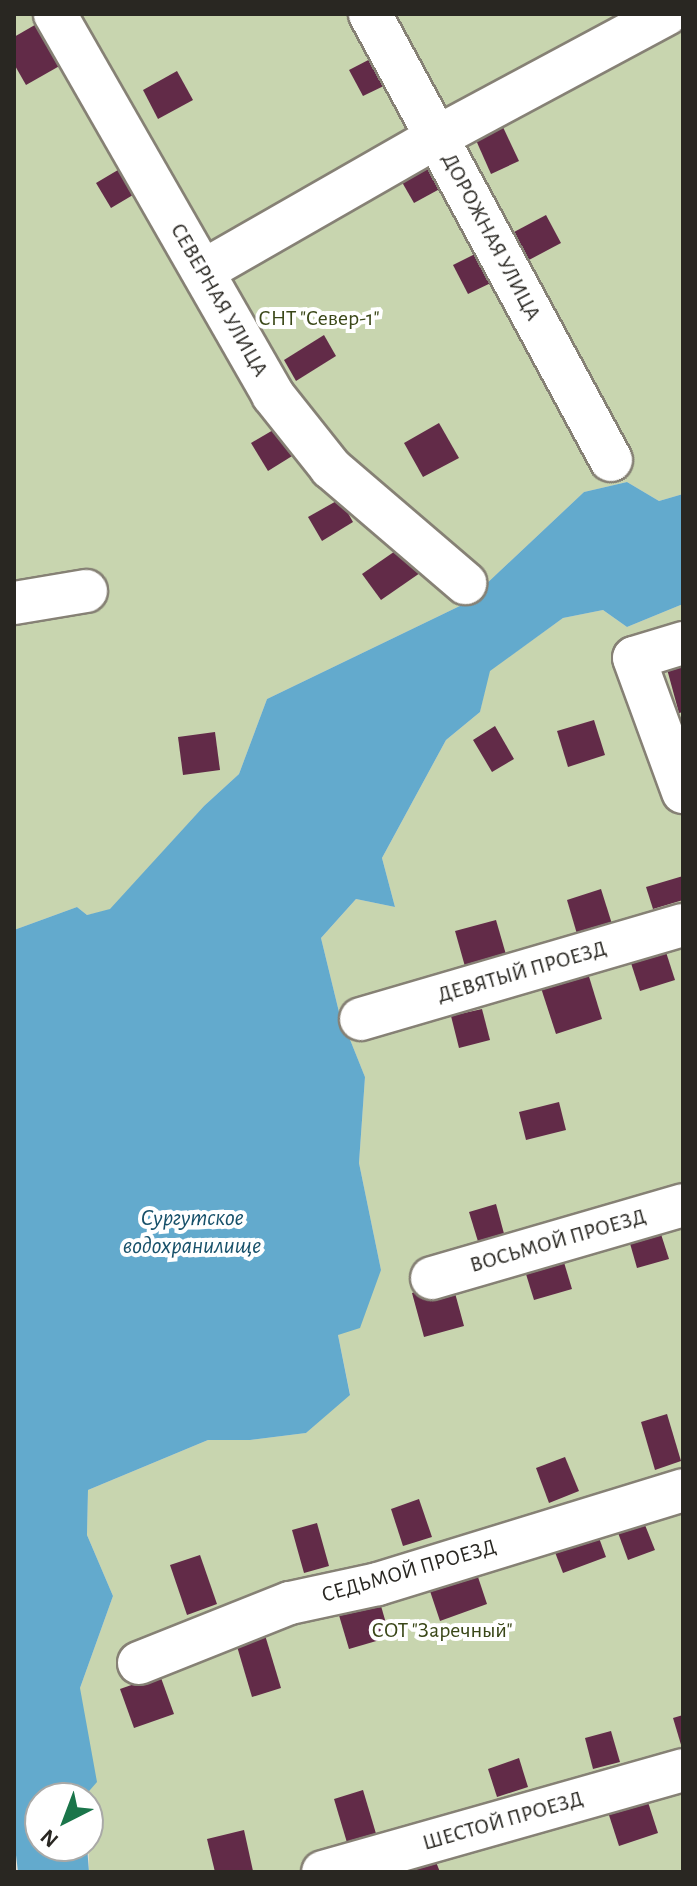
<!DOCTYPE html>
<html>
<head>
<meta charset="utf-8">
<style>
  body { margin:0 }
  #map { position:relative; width:697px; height:1886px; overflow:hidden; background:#e7e1d4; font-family:"Alegreya Sans",sans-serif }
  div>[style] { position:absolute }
  .green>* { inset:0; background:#c8d5af }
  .water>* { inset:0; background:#63aacd }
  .building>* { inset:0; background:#622b48 }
  .roads { filter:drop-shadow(2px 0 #868175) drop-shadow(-2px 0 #868175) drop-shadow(0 2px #868175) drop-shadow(0 -2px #868175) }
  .minor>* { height:42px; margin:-21px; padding:0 21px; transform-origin:21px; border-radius:21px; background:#fff }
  span { translate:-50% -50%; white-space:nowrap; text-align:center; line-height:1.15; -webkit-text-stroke:8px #fff; paint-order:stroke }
  .street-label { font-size:22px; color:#292722 }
  .park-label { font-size:22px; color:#3a4718 }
  .water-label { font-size:24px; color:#18516a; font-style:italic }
  .frame { position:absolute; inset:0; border:16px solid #292722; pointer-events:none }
  .north { position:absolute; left:24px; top:1782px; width:80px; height:80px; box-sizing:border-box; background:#fff; border:2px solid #a9a9a7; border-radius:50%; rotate:222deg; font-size:22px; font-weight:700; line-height:32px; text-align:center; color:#292722 }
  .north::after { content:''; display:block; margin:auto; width:28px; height:36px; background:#1a754a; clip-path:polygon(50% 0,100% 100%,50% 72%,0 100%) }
</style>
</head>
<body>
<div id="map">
  <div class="green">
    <i style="clip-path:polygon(14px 14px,683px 14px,683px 494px,659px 501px,627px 482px,584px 492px,466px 603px,267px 699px,239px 774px,204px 806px,110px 910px,87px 915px,77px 907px,14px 930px)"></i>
    <i style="clip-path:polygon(683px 604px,683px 1872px,89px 1872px,88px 1798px,82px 1795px,80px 1688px,113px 1596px,87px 1535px,88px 1490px,208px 1440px,250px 1440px,306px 1433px,350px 1394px,338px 1335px,381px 1270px,359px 1163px,365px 1077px,339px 1012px,321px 938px,356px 899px,395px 907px,382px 858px,446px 740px,480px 712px,489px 671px,563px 618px,603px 610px,627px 627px)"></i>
  </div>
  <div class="water">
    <i style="clip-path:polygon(627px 482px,659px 501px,683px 494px,683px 604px,627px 627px,603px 610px,563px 618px,490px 671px,480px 712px,446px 740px,382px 858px,395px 907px,356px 899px,321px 938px,339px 1012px,365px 1077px,359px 1163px,381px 1270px,360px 1328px,338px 1335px,350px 1395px,306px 1433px,250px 1440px,208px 1440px,88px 1490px,87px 1535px,113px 1596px,80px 1688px,97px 1782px,83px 1798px,40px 1798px,40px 1846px,87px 1846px,89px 1872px,18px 1872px,14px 1838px,14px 930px,77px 907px,87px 915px,110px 909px,204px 806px,239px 774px,267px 699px,466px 603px,584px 492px)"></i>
  </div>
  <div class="building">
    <i style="clip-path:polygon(40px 22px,63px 64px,26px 85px,14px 64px,14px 37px)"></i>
    <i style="clip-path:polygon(378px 55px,392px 82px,363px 96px,349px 70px)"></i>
    <i style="clip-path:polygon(177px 71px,193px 100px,158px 119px,143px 90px)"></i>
    <i style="clip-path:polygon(502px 125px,519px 161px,491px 174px,475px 138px)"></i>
    <i style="clip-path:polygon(433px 159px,447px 185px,414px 203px,399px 177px)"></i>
    <i style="clip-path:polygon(123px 167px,138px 192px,111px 208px,96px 183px)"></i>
    <i style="clip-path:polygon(546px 215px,561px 243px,529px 260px,514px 232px)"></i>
    <i style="clip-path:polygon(485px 249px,499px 279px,468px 294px,453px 265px)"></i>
    <i style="clip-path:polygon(324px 335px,336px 356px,296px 381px,284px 360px)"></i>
    <i style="clip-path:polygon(439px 423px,459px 458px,423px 477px,404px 443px)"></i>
    <i style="clip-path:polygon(280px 426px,297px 453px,268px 471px,251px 443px)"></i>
    <i style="clip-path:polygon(340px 499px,353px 522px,322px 541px,308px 517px)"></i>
    <i style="clip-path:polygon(401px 547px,420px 573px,381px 600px,362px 574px)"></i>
    <i style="clip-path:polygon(683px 664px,683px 712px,679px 713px,667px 669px)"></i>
    <i style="clip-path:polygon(594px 720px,605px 755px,568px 767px,557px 731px)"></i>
    <i style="clip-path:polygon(495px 726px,514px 759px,492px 772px,473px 740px)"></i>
    <i style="clip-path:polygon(215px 732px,220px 770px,183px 775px,178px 737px)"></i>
    <i style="clip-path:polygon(683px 876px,683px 900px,653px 909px,646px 887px)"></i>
    <i style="clip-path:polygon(601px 889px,612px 924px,577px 934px,567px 900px)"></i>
    <i style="clip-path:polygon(496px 920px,507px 958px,466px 970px,455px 931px)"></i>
    <i style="clip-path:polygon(665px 949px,675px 980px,640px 991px,630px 960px)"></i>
    <i style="clip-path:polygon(587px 970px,602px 1019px,556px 1034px,540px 985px)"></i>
    <i style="clip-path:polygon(482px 1009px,490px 1040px,459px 1048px,451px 1016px)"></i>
    <i style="clip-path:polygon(559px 1102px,566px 1130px,526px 1140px,519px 1112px)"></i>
    <i style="clip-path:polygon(496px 1204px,506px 1241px,480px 1248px,469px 1212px)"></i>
    <i style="clip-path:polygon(660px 1231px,669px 1259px,637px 1268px,629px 1240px)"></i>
    <i style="clip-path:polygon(563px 1259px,572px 1289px,534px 1300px,525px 1271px)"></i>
    <i style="clip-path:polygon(452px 1282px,464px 1326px,424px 1337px,412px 1293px)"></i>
    <i style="clip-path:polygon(667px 1414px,681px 1461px,655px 1470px,641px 1422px)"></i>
    <i style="clip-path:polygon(565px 1457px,579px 1491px,549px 1503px,536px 1468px)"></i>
    <i style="clip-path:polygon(419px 1499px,432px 1537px,403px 1546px,391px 1509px)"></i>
    <i style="clip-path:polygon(643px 1520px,655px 1550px,628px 1560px,617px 1530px)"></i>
    <i style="clip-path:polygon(317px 1523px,329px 1566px,304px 1573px,292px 1530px)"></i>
    <i style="clip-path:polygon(595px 1527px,606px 1557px,563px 1573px,551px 1542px)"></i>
    <i style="clip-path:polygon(200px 1555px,217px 1604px,187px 1615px,170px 1565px)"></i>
    <i style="clip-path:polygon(475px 1568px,487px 1604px,440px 1621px,428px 1585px)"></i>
    <i style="clip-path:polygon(379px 1599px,390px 1637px,349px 1649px,338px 1612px)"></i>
    <i style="clip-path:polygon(265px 1635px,281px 1688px,252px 1697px,236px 1643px)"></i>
    <i style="clip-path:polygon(160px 1675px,174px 1714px,134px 1728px,120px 1689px)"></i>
    <i style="clip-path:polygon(683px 1715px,683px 1748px,682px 1748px,673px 1718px)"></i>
    <i style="clip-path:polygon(611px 1731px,620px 1762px,593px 1769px,585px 1738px)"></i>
    <i style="clip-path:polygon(519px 1758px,528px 1787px,497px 1797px,488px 1769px)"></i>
    <i style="clip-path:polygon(363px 1790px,377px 1837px,348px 1846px,334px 1799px)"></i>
    <i style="clip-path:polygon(645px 1793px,658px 1833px,619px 1846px,606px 1806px)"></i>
    <i style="clip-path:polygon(244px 1830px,253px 1871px,215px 1872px,207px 1839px)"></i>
    <i style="clip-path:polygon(434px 1857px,440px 1872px,396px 1872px)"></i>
  </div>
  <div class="roads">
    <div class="minor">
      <i style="left:55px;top:14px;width:439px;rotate:60.2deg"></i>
      <i style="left:273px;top:395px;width:93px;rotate:51.5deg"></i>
      <i style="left:331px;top:468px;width:177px;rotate:40.6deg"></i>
      <i style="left:370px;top:14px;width:507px;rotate:61.62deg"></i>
      <i style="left:203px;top:271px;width:270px;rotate:-29.8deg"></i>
      <i style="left:437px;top:137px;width:260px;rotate:-28.2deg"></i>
      <i style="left:14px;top:603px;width:73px;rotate:-9.5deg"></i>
      <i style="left:683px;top:643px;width:51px;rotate:163deg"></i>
      <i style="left:634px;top:658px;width:143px;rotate:69.9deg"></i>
      <i style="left:361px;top:1019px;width:335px;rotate:-16.3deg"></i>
      <i style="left:432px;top:1278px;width:261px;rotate:-16.2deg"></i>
      <i style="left:139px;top:1663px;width:162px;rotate:-21.7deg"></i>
      <i style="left:290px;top:1603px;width:90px;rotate:-12.2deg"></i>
      <i style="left:378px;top:1584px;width:319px;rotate:-17.1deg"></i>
      <i style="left:323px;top:1872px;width:374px;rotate:-15.8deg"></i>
    </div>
  </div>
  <div class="street-label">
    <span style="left:491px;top:237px;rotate:62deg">ДОРОЖНАЯ УЛИЦА</span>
    <span style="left:219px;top:300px;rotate:60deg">СЕВЕРНАЯ УЛИЦА</span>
    <span style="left:522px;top:972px;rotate:-16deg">ДЕВЯТЫЙ ПРОЕЗД</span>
    <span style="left:558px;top:1241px;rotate:-16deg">ВОСЬМОЙ ПРОЕЗД</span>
    <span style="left:409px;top:1571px;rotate:-16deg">СЕДЬМОЙ ПРОЕЗД</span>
    <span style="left:503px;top:1821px;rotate:-16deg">ШЕСТОЙ ПРОЕЗД</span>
  </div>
  <div class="park-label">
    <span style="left:319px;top:319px">СНТ "Север-1"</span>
    <span style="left:442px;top:1631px">СОТ "Заречный"</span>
  </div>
  <div class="water-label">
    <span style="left:192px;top:1233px">Сургутское<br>водохранилище</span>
  </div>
  <div class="frame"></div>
  <div class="north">N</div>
</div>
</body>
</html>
